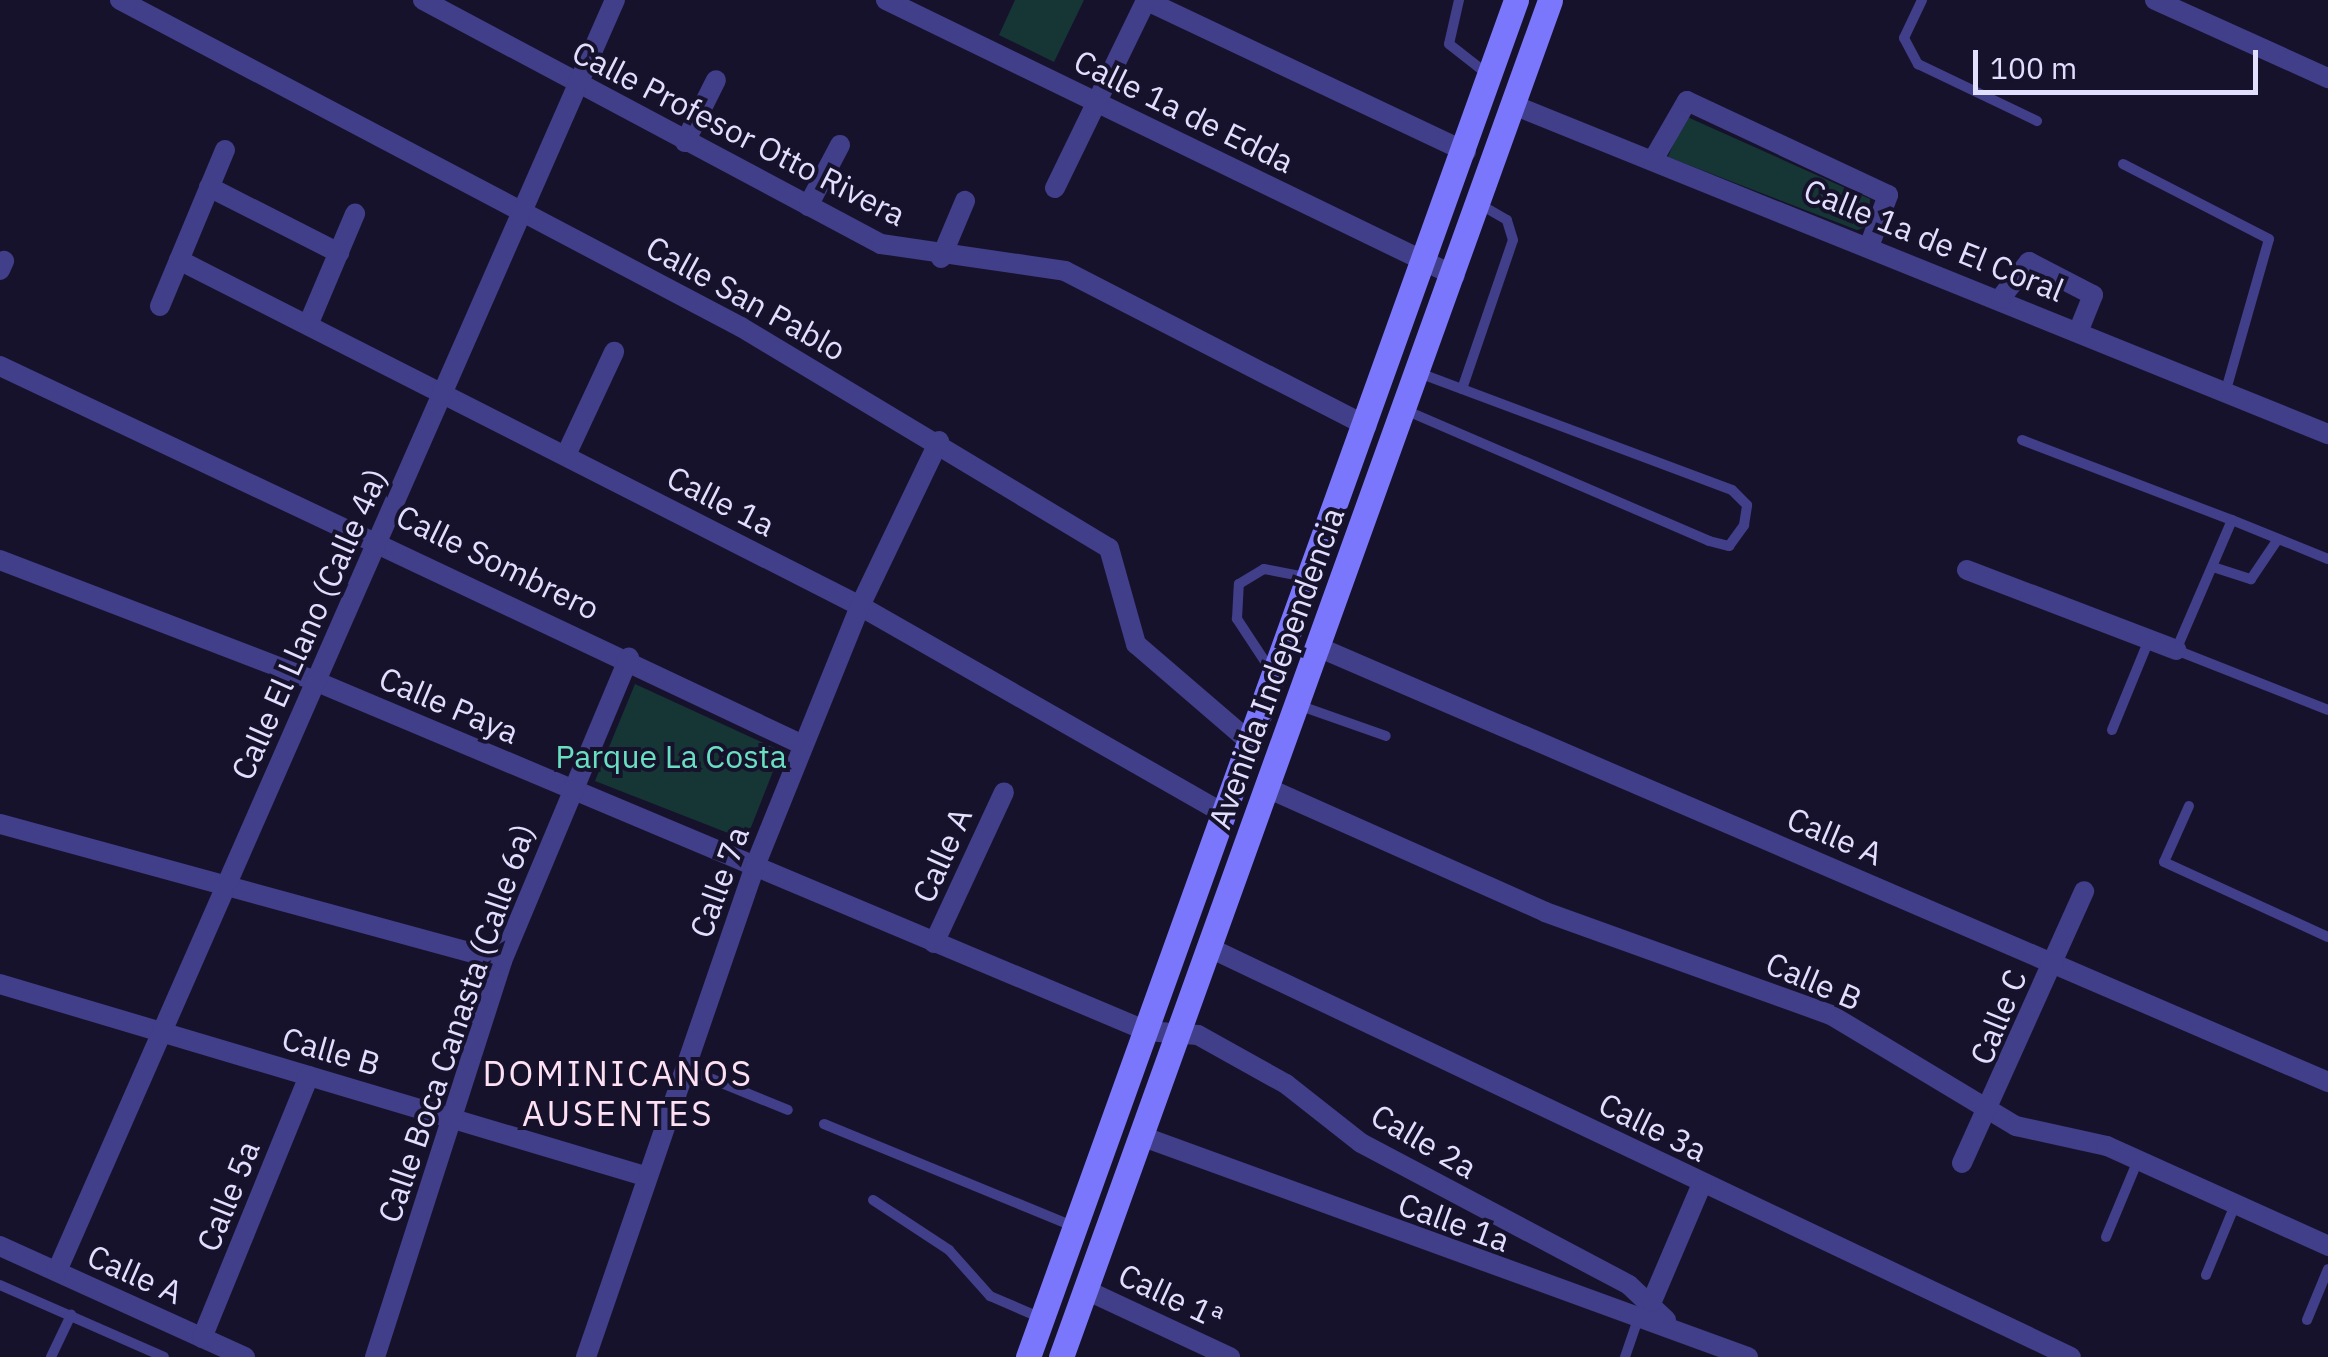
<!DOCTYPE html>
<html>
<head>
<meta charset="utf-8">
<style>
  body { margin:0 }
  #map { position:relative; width:2328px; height:1357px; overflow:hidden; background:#17122c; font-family:"IBM Plex Sans",sans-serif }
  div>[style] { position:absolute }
  .green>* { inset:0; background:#153635 }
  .lane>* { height:10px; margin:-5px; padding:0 5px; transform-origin:5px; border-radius:5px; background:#413e8a }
  .street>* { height:20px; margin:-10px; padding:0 10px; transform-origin:10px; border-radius:10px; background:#413e8a }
  .secondary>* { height:25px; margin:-12.5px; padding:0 12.5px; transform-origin:12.5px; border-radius:12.5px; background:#7a77fc }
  span { translate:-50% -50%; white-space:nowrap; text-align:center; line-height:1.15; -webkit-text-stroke:8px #17122c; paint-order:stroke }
  .street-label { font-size:32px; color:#e2defe }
  .park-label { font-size:32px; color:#69dfc2 }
  .neighbourhood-label { font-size:35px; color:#fee0f3; letter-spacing:2.5px }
  .scale { position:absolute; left:1973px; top:50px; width:285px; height:45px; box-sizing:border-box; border:5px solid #e2defe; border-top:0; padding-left:12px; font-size:30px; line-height:35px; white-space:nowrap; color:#e2defe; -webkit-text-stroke:8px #17122c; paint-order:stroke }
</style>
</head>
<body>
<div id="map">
  <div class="green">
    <i style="clip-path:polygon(1015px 0,1084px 0,1054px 62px,999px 35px)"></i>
    <i style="clip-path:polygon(1685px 116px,1870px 199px,1869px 226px,1857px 230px,1668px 157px)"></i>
    <i style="clip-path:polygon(635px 684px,781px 751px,746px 840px,595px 781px)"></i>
  </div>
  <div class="lane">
    <i style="left:1459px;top:0;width:45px;rotate:102.8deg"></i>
    <i style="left:1449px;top:44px;width:47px;rotate:38.1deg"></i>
    <i style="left:1922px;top:0;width:42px;rotate:115.3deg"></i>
    <i style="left:1904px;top:38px;width:30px;rotate:62deg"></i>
    <i style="left:1918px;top:64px;width:132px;rotate:25.6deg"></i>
    <i style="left:2123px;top:164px;width:164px;rotate:27.2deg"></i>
    <i style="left:2269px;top:239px;width:157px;rotate:105.9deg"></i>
    <i style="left:1462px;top:389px;width:157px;rotate:-71.1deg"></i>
    <i style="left:1513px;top:240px;width:21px;rotate:-107deg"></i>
    <i style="left:1507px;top:220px;width:30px;rotate:-150deg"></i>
    <i style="left:1405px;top:410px;width:331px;rotate:23.3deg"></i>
    <i style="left:1709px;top:541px;width:21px;rotate:14deg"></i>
    <i style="left:1729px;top:546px;width:26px;rotate:-54deg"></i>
    <i style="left:1744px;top:525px;width:20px;rotate:-81deg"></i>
    <i style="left:1747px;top:505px;width:21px;rotate:-135deg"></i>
    <i style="left:1732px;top:490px;width:334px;rotate:-159.5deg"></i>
    <i style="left:2022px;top:440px;width:225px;rotate:20.9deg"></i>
    <i style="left:2328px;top:559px;width:104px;rotate:-157.9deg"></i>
    <i style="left:2232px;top:520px;width:142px;rotate:113.3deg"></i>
    <i style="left:2176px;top:650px;width:163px;rotate:21.5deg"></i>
    <i style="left:2213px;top:567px;width:40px;rotate:18deg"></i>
    <i style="left:2251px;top:579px;width:48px;rotate:-56deg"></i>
    <i style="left:1272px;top:672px;width:64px;rotate:-123.4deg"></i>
    <i style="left:1237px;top:619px;width:35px;rotate:-87deg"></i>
    <i style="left:1239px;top:584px;width:29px;rotate:-31deg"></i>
    <i style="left:1264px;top:569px;width:43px;rotate:10.8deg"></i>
    <i style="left:1298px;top:705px;width:93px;rotate:19.4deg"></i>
    <i style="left:2112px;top:730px;width:97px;rotate:-67.7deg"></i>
    <i style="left:2189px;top:806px;width:61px;rotate:114.1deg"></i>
    <i style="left:2164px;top:862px;width:180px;rotate:24.6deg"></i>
    <i style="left:685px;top:1068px;width:111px;rotate:22.2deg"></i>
    <i style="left:824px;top:1124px;width:269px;rotate:22.3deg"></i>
    <i style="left:873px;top:1200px;width:91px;rotate:33.3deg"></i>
    <i style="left:949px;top:1250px;width:62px;rotate:48.3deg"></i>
    <i style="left:990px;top:1296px;width:56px;rotate:23.3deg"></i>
    <i style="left:2106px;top:1237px;width:83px;rotate:-67.4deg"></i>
    <i style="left:2206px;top:1275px;width:76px;rotate:-67.5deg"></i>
    <i style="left:0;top:1285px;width:179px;rotate:23.7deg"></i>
    <i style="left:2307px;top:1320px;width:55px;rotate:-67.6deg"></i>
    <i style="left:51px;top:1357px;width:47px;rotate:-64.5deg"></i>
    <i style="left:1625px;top:1357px;width:43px;rotate:-71.1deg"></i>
  </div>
  <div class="street">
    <i style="left:120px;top:0;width:702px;rotate:27.77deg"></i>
    <i style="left:741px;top:327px;width:429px;rotate:31deg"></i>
    <i style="left:1109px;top:548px;width:100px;rotate:74.3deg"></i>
    <i style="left:1136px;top:644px;width:152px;rotate:40.7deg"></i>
    <i style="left:423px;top:0;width:519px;rotate:28.05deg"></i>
    <i style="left:881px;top:244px;width:186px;rotate:8.3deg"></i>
    <i style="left:1065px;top:271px;width:339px;rotate:27.2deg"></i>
    <i style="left:886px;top:0;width:632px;rotate:25.88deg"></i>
    <i style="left:1145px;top:0;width:355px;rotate:25.3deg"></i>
    <i style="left:2155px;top:0;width:190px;rotate:24.3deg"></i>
    <i style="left:1516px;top:106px;width:876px;rotate:22deg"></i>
    <i style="left:685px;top:142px;width:69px;rotate:-63.4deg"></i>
    <i style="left:1653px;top:160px;width:68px;rotate:-60deg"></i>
    <i style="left:1687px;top:101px;width:222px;rotate:25.1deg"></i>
    <i style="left:1888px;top:195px;width:55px;rotate:110.1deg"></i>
    <i style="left:209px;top:187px;width:146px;rotate:26.9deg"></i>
    <i style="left:1055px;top:188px;width:208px;rotate:-64.1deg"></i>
    <i style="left:808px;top:206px;width:69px;rotate:-62.3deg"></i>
    <i style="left:941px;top:258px;width:62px;rotate:-67.2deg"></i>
    <i style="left:179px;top:260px;width:764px;rotate:26.93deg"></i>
    <i style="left:860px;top:606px;width:420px;rotate:29.7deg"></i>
    <i style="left:0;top:270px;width:10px;rotate:-66deg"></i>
    <i style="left:2000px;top:299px;width:47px;rotate:-51.9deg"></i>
    <i style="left:2029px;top:262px;width:72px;rotate:27.3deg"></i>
    <i style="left:2093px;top:295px;width:38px;rotate:112deg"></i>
    <i style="left:160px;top:306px;width:169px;rotate:-67.4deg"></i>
    <i style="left:308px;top:325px;width:121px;rotate:-67.1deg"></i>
    <i style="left:0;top:366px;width:888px;rotate:25.27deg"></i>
    <i style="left:566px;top:455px;width:114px;rotate:-65deg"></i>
    <i style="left:0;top:560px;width:337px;rotate:21deg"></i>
    <i style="left:315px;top:681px;width:903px;rotate:22.82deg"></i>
    <i style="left:1147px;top:1031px;width:51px;rotate:4.5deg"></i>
    <i style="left:1198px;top:1035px;width:101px;rotate:29.1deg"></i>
    <i style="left:1286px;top:1084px;width:95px;rotate:38.2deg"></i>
    <i style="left:1361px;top:1143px;width:303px;rotate:27.9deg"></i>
    <i style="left:1629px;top:1285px;width:51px;rotate:43.4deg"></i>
    <i style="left:1967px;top:570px;width:224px;rotate:20.9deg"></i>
    <i style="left:1318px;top:647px;width:1100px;rotate:23.3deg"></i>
    <i style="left:1267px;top:788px;width:304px;rotate:24deg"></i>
    <i style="left:1545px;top:912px;width:304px;rotate:19.8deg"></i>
    <i style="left:1831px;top:1015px;width:216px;rotate:31deg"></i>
    <i style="left:2016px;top:1126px;width:93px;rotate:12.4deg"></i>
    <i style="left:2107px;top:1146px;width:243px;rotate:24.3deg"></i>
    <i style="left:0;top:824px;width:520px;rotate:15.26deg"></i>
    <i style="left:934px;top:943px;width:166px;rotate:-65.1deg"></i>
    <i style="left:1210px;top:948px;width:953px;rotate:25.41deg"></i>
    <i style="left:0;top:984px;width:673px;rotate:16.58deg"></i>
    <i style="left:1141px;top:1136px;width:646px;rotate:20.01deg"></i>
    <i style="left:1962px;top:1163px;width:298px;rotate:-65.8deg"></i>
    <i style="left:0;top:1246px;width:269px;rotate:24.4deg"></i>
    <i style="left:57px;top:1271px;width:1388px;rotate:-66.3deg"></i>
    <i style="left:1086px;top:1290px;width:159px;rotate:25deg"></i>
    <i style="left:1652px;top:1301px;width:127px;rotate:-66.9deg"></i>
    <i style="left:202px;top:1338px;width:283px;rotate:-67.8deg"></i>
    <i style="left:375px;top:1357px;width:416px;rotate:-72.2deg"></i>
    <i style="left:502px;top:961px;width:329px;rotate:-67.3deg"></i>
    <i style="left:586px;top:1357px;width:519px;rotate:-71.01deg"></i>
    <i style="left:755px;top:866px;width:280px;rotate:-68deg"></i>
    <i style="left:860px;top:606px;width:183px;rotate:-64.4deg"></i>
  </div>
  <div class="secondary">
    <i style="left:1028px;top:1357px;width:1442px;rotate:-70.22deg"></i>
    <i style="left:1061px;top:1357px;width:1442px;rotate:-70.18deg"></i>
  </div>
  <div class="street-label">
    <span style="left:1184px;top:111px;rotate:26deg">Calle 1a de Edda</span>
    <span style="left:739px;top:133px;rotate:27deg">Calle Profesor Otto Rivera</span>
    <span style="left:1934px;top:240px;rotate:22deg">Calle 1a de El Coral</span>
    <span style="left:746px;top:298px;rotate:29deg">Calle San Pablo</span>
    <span style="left:721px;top:501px;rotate:27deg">Calle 1a</span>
    <span style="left:498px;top:562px;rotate:26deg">Calle Sombrero</span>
    <span style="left:309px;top:624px;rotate:-66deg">Calle El Llano (Calle 4a)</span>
    <span style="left:1276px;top:668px;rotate:-70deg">Avenida Independencia</span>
    <span style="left:449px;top:705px;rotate:23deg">Calle Paya</span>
    <span style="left:1835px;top:836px;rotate:23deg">Calle A</span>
    <span style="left:942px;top:855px;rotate:-66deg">Calle A</span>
    <span style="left:719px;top:882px;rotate:-70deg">Calle 7a</span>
    <span style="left:1814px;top:981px;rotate:23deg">Calle B</span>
    <span style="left:1998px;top:1017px;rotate:-68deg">Calle C</span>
    <span style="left:456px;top:1023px;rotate:-71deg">Calle Boca Canasta (Calle 6a)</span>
    <span style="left:331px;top:1051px;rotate:16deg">Calle B</span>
    <span style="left:1653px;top:1127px;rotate:26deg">Calle 3a</span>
    <span style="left:1424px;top:1141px;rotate:30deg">Calle 2a</span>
    <span style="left:228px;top:1196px;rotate:-68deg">Calle 5a</span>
    <span style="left:1454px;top:1222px;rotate:20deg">Calle 1a</span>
    <span style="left:135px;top:1274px;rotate:24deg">Calle A</span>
    <span style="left:1171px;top:1296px;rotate:25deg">Calle 1ª</span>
  </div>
  <div class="park-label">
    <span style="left:671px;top:756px">Parque La Costa</span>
  </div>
  <div class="neighbourhood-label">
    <span style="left:618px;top:1093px">DOMINICANOS<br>AUSENTES</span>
  </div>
  <div class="scale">100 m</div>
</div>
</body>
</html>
